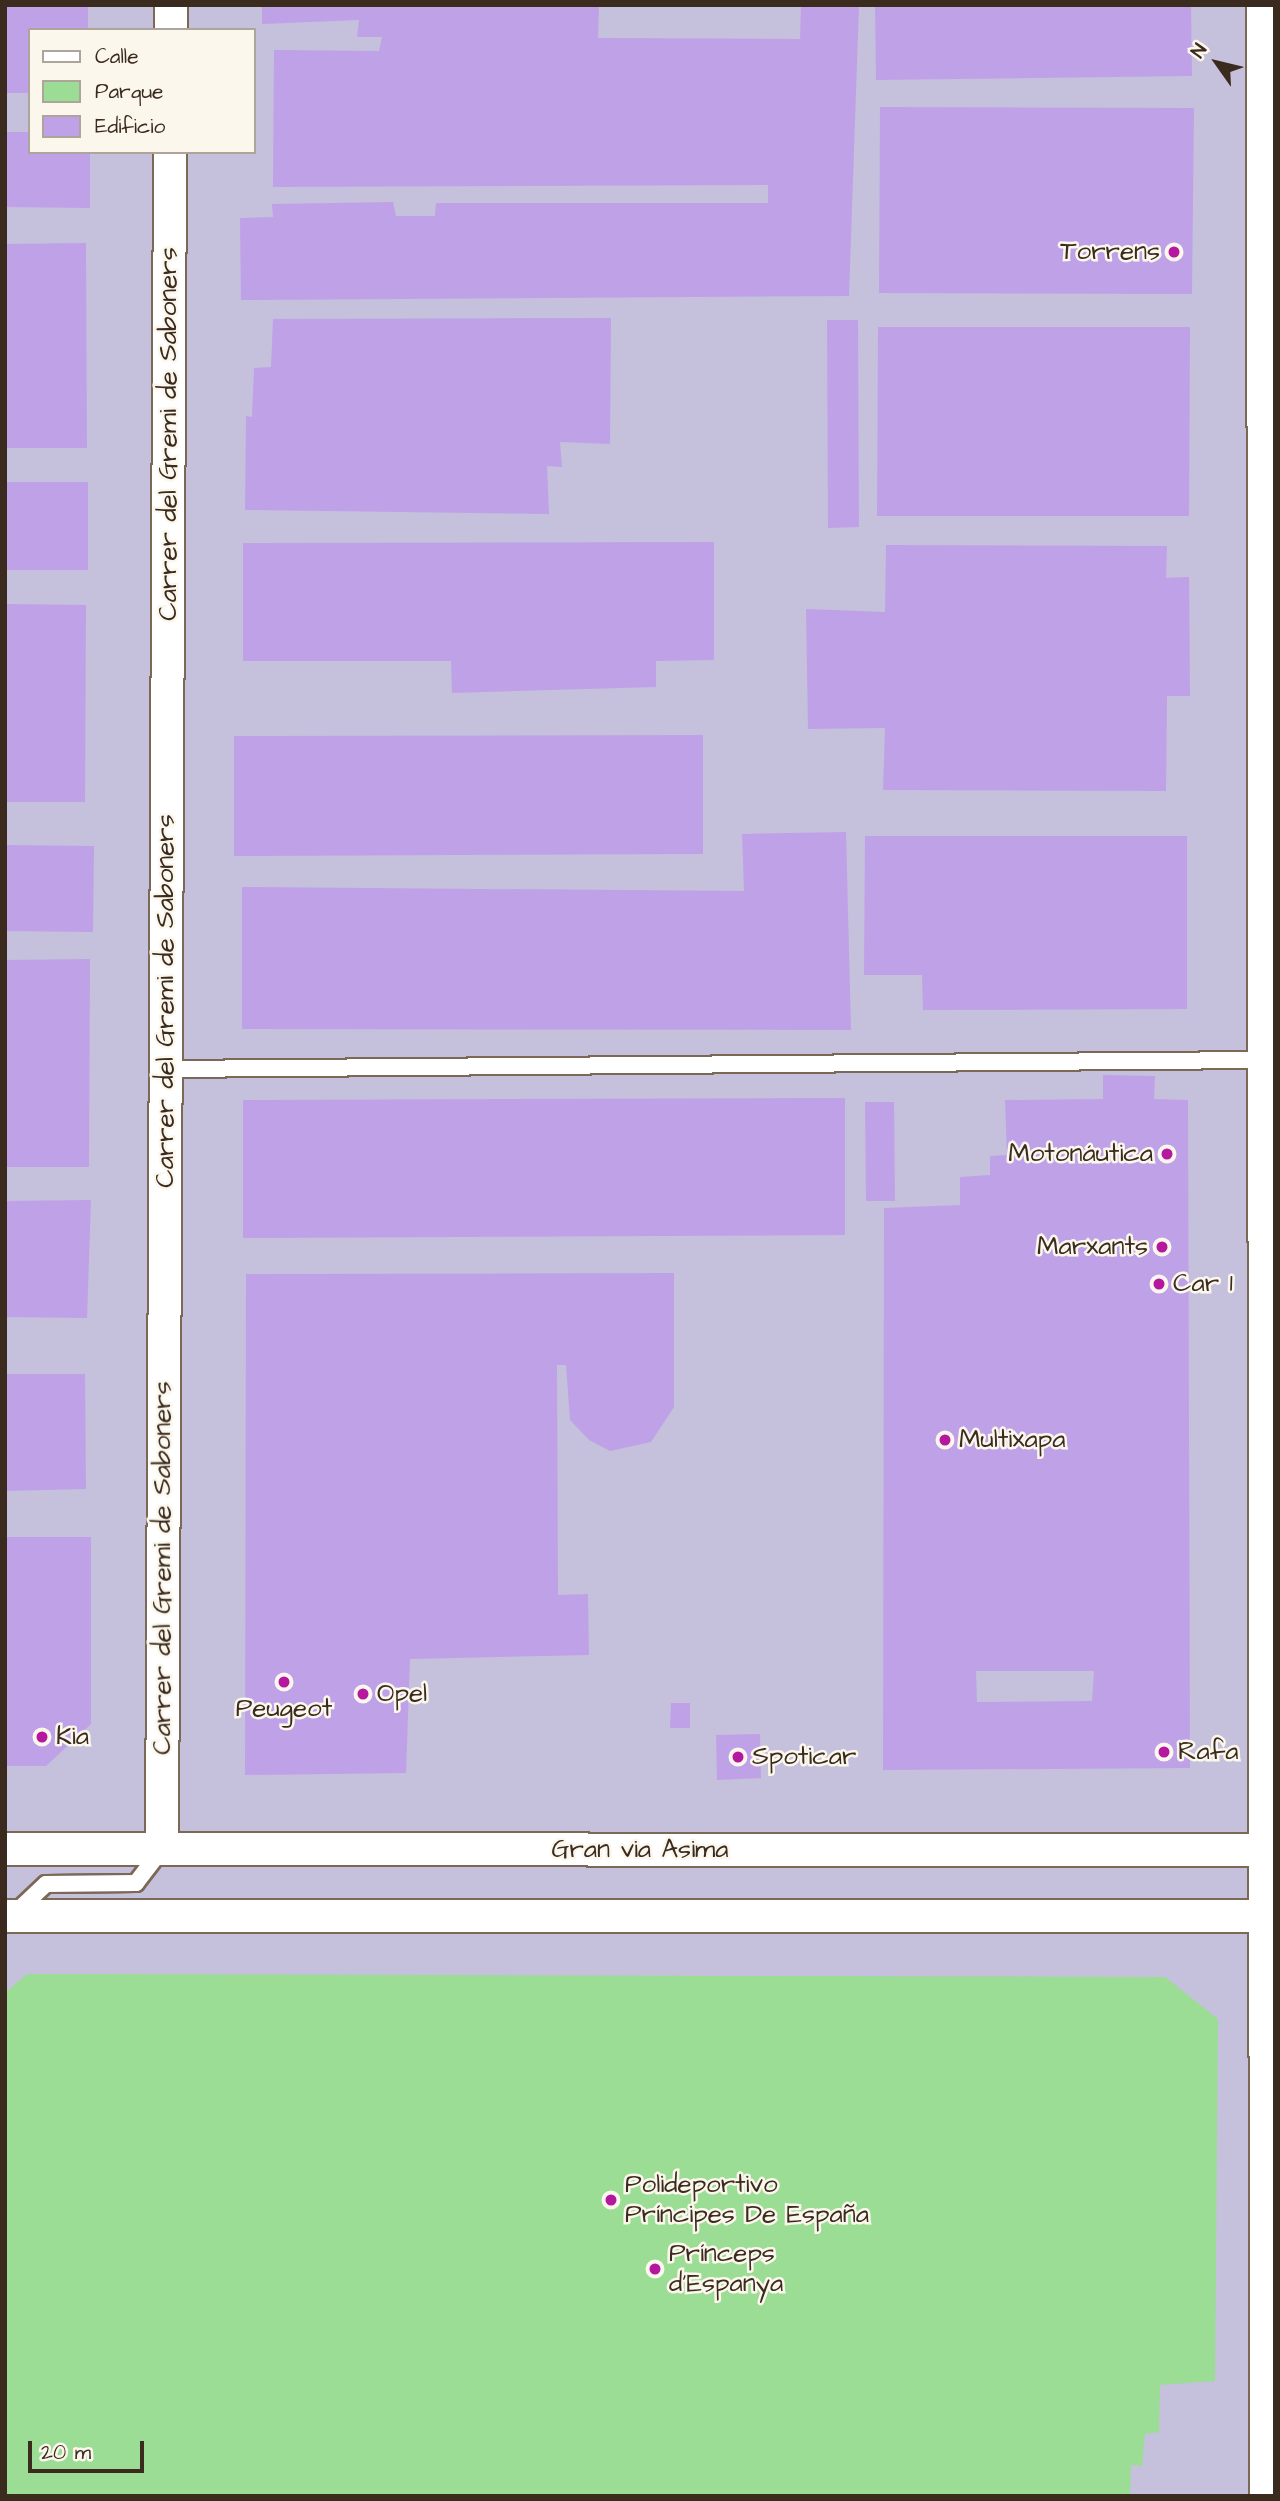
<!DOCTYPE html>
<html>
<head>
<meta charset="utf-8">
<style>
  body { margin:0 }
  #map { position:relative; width:1280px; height:2501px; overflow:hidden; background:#f1dbbc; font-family:"Architects Daughter",sans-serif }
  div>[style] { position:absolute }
  .industrial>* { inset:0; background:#c5c0db }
  .green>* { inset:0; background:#9bdd94 }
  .building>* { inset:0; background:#bfa1e7 }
  .roads { filter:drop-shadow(2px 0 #7b6855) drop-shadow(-2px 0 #7b6855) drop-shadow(0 2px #7b6855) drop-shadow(0 -2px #7b6855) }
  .lane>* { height:16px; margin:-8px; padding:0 8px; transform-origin:8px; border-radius:8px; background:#fff }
  .street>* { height:32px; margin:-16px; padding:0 16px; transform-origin:16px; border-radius:16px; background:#fff }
  .dots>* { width:19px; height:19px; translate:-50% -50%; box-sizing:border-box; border:4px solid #fbf7ec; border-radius:50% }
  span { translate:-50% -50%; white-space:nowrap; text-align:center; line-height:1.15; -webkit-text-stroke:5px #fbf7ec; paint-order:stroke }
  .poi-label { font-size:26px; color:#3b2a1e }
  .right { translate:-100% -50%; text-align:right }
  .left { translate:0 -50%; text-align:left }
  .street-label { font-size:26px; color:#3b2a1e }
  .frame { position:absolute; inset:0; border:7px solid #3b2a1e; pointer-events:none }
  .legend { position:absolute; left:28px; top:28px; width:228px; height:126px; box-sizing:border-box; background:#fbf7ec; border:2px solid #aea59a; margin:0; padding:9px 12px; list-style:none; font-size:21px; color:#3b2a1e }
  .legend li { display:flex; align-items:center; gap:14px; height:35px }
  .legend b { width:35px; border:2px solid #aea59a }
  .north { position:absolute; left:1182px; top:28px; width:70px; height:70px; -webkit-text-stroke:5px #fbf7ec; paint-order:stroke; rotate:304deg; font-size:19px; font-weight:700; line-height:28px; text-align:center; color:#3b2a1e }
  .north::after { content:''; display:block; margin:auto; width:24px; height:32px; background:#3b2a1e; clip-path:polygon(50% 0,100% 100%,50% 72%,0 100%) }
  .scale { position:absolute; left:28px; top:2441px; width:116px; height:32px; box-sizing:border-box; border:4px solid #3b2a1e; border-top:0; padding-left:9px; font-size:21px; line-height:24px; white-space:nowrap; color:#3b2a1e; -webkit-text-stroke:5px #fbf7ec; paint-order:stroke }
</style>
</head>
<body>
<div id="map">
  <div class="industrial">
    <i style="clip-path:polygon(evenodd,5px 5px,1275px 5px,1275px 2496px,5px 2496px,5px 5px,30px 30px,254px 30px,254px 152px,30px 152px,30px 30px)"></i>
  </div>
  <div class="green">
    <i style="clip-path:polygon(27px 1974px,1165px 1977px,1218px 2019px,1215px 2381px,1160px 2385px,1159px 2432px,1145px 2434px,1142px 2466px,1131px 2465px,1130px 2496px,5px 2496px,5px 1993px)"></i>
  </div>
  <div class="building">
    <i style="clip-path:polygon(5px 5px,88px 5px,88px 30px,30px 30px,30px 93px,5px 93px)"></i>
    <i style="clip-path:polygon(262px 5px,599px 5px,598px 38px,800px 39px,801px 5px,859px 5px,849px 296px,241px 300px,240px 218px,273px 217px,272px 204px,393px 202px,396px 216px,435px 216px,436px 203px,768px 203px,768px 185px,273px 187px,274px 50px,379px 51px,382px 37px,357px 37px,359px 20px,262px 24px)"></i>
    <i style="clip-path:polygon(875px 5px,1191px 5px,1192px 76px,876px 80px)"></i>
    <i style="clip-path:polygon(880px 107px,1194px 108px,1192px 294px,879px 293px)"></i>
    <i style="clip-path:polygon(5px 132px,30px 132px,30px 152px,90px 152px,90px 208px,5px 207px)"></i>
    <i style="clip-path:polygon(86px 243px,87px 448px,5px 448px,5px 244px)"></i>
    <i style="clip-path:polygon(611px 318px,610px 444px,560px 442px,562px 467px,547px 466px,549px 514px,245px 510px,246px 416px,252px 417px,254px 368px,271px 367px,273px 319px)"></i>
    <i style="clip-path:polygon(827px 320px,858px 320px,859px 527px,828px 528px)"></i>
    <i style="clip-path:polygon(878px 327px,1190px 327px,1189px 516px,877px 516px)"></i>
    <i style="clip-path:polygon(5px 482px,88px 482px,88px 570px,5px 570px)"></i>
    <i style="clip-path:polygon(714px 542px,714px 660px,656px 661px,656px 687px,452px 693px,451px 661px,243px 661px,243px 543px)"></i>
    <i style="clip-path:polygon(886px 545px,1167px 546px,1166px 578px,1189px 577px,1190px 696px,1167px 696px,1166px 791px,883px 790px,885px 728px,808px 729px,806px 609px,885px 612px)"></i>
    <i style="clip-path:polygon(5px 604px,86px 605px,85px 802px,5px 802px)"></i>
    <i style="clip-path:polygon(703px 735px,703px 854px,234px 856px,234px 736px)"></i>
    <i style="clip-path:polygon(846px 832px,851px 1030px,242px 1029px,242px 887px,744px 891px,742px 834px)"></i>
    <i style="clip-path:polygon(865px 836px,1187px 836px,1187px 1009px,923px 1010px,922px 975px,864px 975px)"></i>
    <i style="clip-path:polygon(5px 845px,94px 846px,93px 932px,5px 931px)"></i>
    <i style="clip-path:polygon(90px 959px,89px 1167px,5px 1167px,5px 960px)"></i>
    <i style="clip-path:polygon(evenodd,1103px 1075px,1155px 1076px,1154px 1099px,1188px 1100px,1190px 1768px,883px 1770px,884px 1208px,960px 1205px,960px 1177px,990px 1175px,990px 1156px,1007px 1155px,1005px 1100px,1103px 1099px,1103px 1075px,976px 1671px,1094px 1671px,1092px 1701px,977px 1702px,976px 1671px)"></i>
    <i style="clip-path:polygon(845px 1098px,845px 1235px,243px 1238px,243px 1100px)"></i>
    <i style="clip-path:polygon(865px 1102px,894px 1102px,895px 1201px,866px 1201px)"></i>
    <i style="clip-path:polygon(91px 1200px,87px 1318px,5px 1317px,5px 1201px)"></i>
    <i style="clip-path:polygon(674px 1273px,674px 1407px,651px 1442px,610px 1451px,589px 1440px,570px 1420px,566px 1365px,557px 1365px,558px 1595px,588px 1594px,589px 1655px,410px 1659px,406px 1773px,245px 1775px,246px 1274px)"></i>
    <i style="clip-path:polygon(5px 1374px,85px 1374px,86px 1489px,5px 1491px)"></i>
    <i style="clip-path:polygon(5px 1537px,91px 1537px,91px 1724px,46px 1766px,5px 1766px)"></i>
    <i style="clip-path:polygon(671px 1703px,690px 1703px,690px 1728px,670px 1728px)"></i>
    <i style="clip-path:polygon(760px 1734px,761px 1778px,717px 1780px,716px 1735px)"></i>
  </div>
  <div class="roads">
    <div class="lane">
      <i style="left:165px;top:1069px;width:1099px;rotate:-0.47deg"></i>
      <i style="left:14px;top:1914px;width:44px;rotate:-43.2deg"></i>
      <i style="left:46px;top:1884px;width:90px;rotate:-0.6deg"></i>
      <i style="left:136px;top:1883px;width:43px;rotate:-52.6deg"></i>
    </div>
    <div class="street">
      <i style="left:1263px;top:5px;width:2491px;rotate:89.93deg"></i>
      <i style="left:171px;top:30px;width:25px;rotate:-90deg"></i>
      <i style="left:5px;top:1849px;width:1270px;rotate:0.05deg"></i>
      <i style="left:162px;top:1849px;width:1697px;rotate:-89.73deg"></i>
      <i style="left:5px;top:1916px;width:1270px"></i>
    </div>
  </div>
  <div class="dots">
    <i style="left:1174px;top:252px;background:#b5179e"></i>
    <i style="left:1167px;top:1154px;background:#b5179e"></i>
    <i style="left:1162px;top:1247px;background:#b5179e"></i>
    <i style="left:1159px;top:1284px;background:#b5179e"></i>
    <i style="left:945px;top:1440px;background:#b5179e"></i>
    <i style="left:284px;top:1682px;background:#b5179e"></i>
    <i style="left:363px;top:1694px;background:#b5179e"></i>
    <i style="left:42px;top:1737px;background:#b5179e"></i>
    <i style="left:1164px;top:1752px;background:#b5179e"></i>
    <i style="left:738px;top:1757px;background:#b5179e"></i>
    <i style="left:611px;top:2200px;background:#b5179e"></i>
    <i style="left:655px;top:2269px;background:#b5179e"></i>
  </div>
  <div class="poi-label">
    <span class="right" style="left:1160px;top:252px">Torrens</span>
    <span class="right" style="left:1153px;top:1154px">Motonáutica</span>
    <span class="right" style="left:1148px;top:1247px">Marxants</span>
    <span class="left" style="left:1173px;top:1284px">Car 1</span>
    <span class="left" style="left:959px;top:1440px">Multixapa</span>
    <span class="left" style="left:377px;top:1694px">Opel</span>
    <span style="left:284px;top:1709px">Peugeot</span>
    <span class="left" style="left:56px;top:1737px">Kia</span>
    <span class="left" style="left:1178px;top:1752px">Rafa</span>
    <span class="left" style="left:752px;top:1757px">Spoticar</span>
    <span class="left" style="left:625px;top:2200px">Polideportivo<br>Príncipes De España</span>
    <span class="left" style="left:669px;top:2269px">Prínceps<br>d'Espanya</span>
  </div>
  <div class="street-label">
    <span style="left:169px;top:434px;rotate:-90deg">Carrer del Gremi de Saboners</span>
    <span style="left:166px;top:1001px;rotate:-90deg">Carrer del Gremi de Saboners</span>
    <span style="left:163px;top:1568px;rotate:-90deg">Carrer del Gremi de Saboners</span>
    <span style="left:640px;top:1850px">Gran via Asima</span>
  </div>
  <div class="frame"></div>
  <ul class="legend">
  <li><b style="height:9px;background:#fff"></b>Calle</li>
  <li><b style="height:19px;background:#9bdd94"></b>Parque</li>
  <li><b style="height:19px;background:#bfa1e7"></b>Edificio</li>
  </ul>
  <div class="north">N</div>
  <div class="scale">20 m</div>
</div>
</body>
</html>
